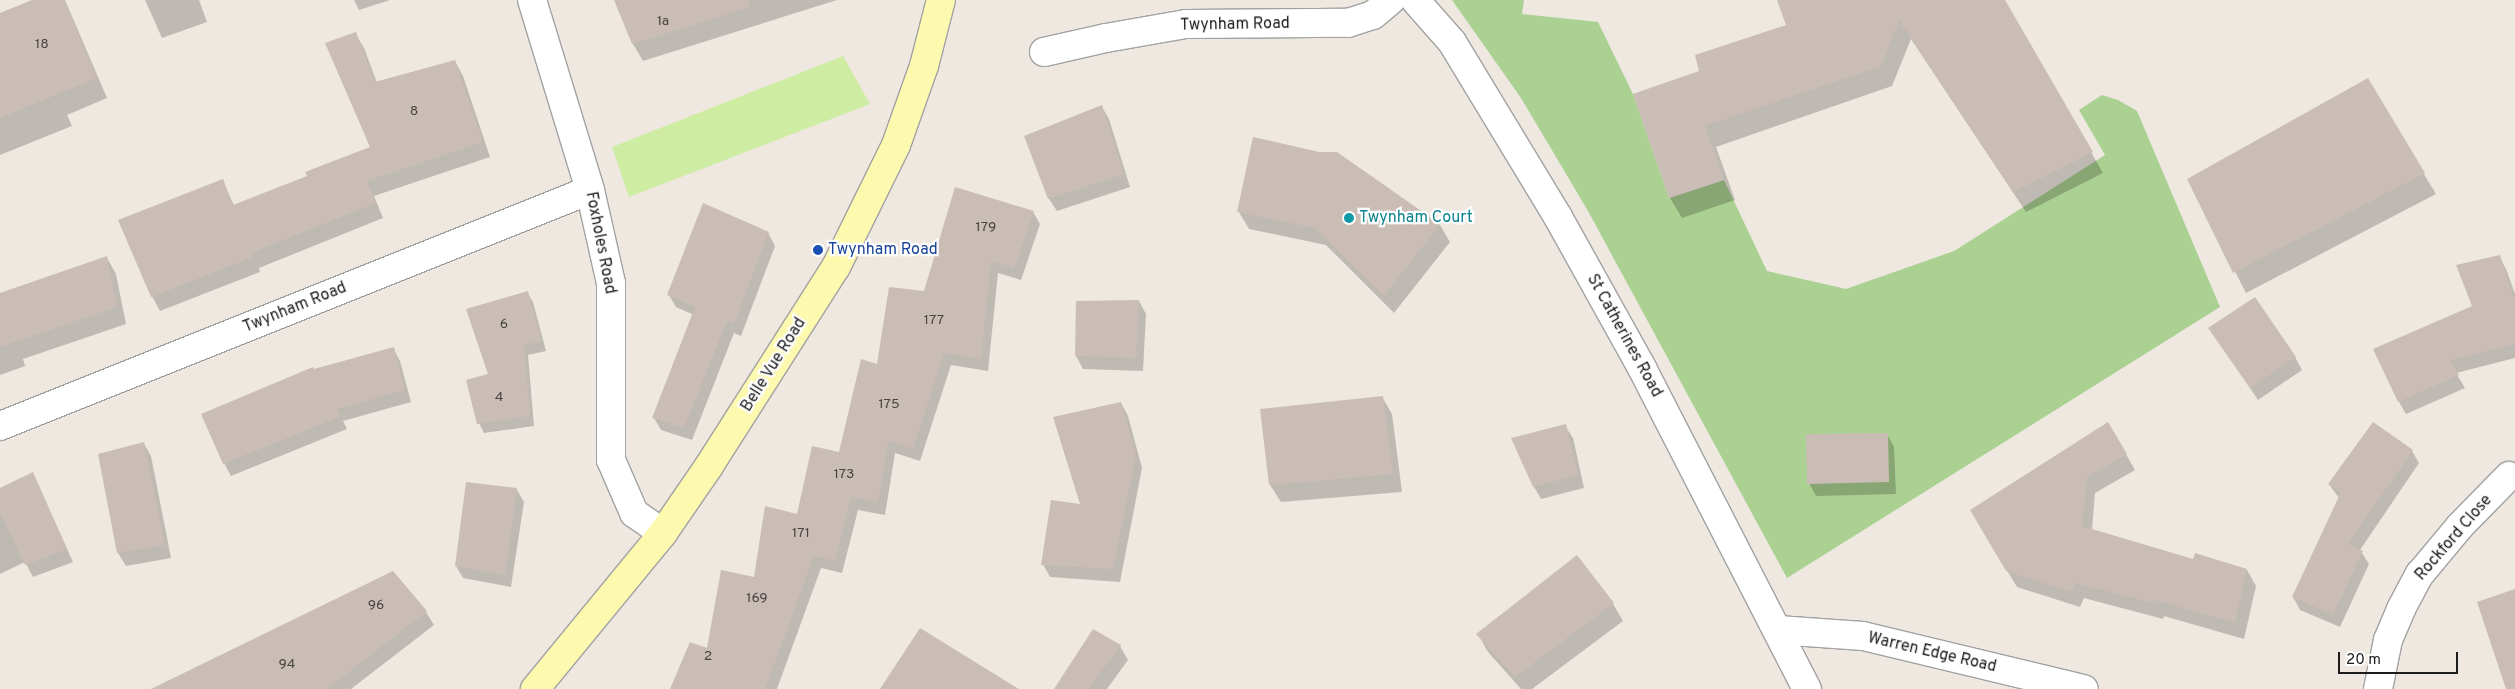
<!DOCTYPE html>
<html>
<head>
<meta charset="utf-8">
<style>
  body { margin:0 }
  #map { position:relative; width:2515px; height:689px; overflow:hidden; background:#eee8e0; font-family:Overpass,sans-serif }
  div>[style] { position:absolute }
  .grass>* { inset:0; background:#ceeca2 }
  .forest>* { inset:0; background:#aad092 }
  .shadow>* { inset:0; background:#0003 }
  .building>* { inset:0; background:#cabdb6 }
  .roads { filter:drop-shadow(1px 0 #a2a2a2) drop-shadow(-1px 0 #a2a2a2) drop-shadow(0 1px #a2a2a2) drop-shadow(0 -1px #a2a2a2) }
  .street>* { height:28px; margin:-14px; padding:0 14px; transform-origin:14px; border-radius:14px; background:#fff }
  .secondary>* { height:28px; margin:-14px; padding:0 14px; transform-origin:14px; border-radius:14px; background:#fdf9af }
  .dots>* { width:14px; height:14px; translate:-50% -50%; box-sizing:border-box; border:2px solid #fff; border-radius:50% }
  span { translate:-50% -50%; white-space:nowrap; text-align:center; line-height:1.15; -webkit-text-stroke:4.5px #fff; paint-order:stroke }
  .number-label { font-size:14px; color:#474442 }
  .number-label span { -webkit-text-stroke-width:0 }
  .street-label { font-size:16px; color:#1b1b1b }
  .culture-label { font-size:16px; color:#0d838f }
  .left { translate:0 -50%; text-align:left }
  .transit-label { font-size:16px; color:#164399 }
  .scale { position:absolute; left:2338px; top:652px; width:120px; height:22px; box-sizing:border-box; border:2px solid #1b1b1b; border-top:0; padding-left:6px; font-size:15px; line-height:18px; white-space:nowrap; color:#1b1b1b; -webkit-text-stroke:4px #fff; paint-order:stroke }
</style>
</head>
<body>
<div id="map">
  <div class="grass">
    <i style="clip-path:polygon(843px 56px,870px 104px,629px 197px,612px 147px)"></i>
  </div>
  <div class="forest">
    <i style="clip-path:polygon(1452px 0,1524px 0,1522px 14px,1598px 22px,1633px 94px,1669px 198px,1724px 180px,1767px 271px,1846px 289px,1954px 251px,2105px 155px,2079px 110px,2102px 95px,2118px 100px,2137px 111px,2220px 307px,1787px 578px,1588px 211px,1521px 98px)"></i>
  </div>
  <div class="shadow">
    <i style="clip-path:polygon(35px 0,65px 0,107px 98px,67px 115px,72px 126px,0 155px,0 14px)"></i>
    <i style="clip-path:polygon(145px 0,199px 0,207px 22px,162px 38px)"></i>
    <i style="clip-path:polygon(354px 0,390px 0,359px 10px)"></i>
    <i style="clip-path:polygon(616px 0,837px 0,643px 61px,633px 44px)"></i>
    <i style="clip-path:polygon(1779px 0,2004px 0,2103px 173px,2026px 212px,1911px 39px,1892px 86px,1716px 147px,1735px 200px,1682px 218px,1670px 198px,1634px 94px,1700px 72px,1787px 26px)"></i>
    <i style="clip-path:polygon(355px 33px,364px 48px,377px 83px,455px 61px,463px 76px,490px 157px,374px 196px,383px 218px,259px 268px,260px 272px,160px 311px,152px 296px,222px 181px,234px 205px,309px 177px,372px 147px)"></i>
    <i style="clip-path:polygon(2367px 80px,2436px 194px,2246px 293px,2188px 180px)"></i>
    <i style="clip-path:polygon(1102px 107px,1109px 119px,1130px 187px,1057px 211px,1049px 199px,1025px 136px)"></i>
    <i style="clip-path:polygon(1319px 153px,1337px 153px,1440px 225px,1450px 242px,1394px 313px,1326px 245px,1249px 229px,1239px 212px)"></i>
    <i style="clip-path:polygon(1033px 212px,1040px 224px,1021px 280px,998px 273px,988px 371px,951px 365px,920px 461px,895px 453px,885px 515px,858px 510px,842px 573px,821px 568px,777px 689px,671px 689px,708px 650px,840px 453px,878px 366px,925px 293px)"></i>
    <i style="clip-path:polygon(768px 233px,775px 246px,741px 336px,734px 333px,692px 440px,661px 430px,654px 418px,694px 315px,676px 307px,669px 295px)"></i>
    <i style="clip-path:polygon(2499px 256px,2506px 269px,2515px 294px,2515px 358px,2456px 373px,2465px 388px,2406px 414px,2399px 402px,2474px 306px)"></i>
    <i style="clip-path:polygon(107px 258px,116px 274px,126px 324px,23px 359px,25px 366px,0 375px,0 294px)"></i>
    <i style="clip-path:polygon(527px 292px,533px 302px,546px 351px,528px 355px,534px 426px,484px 433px,479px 423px)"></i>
    <i style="clip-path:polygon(1139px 301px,1146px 314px,1143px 371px,1083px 369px,1076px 356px)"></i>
    <i style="clip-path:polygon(2210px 328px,2295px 357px,2302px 370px,2258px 400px)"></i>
    <i style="clip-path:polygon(393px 348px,400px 361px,411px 402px,343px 421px,347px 429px,231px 476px,224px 463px,314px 370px)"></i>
    <i style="clip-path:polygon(1382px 397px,1392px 414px,1402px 492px,1281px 502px,1270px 485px)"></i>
    <i style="clip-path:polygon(1121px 403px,1128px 416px,1142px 468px,1120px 582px,1050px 577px,1043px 564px,1081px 506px)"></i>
    <i style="clip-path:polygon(2108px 423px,2135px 470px,2095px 493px,2092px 530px,2194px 561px,2247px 570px,2256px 586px,2244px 639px,2164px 616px,2163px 619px,2084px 598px,2080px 607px,2017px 587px,1971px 510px)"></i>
    <i style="clip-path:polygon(1565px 426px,1573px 438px,1584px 488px,1541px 499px,1534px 487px)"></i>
    <i style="clip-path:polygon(1887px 434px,1894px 447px,1896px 494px,1816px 496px,1809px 483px)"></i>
    <i style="clip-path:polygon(144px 444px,151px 456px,171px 558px,126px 566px,118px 553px)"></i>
    <i style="clip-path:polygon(2412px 451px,2419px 463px,2360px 550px,2369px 564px,2340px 627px,2300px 610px,2293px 597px,2339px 498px,2329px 484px)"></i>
    <i style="clip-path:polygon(39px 487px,73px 562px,33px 577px,25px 562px,0 574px,0 490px)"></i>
    <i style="clip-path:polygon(517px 490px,524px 502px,511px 587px,463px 578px,456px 566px)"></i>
    <i style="clip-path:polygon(1577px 556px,1613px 604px,1623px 621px,1532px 689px,1521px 689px,1488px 652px,1478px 634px)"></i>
    <i style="clip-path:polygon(392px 572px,426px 612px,434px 625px,351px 689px,154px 689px)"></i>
    <i style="clip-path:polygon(1120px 646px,1128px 660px,1107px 689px,1055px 689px)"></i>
  </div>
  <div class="building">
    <i style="clip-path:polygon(32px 0,64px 0,97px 78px,0 118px,0 13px)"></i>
    <i style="clip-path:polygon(614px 0,749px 0,750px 7px,632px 44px)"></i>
    <i style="clip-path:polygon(1777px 0,2005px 0,2093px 152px,2013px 192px,1899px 20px,1881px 66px,1705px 126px,1724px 180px,1669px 198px,1633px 94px,1699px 71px,1695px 55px,1786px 25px)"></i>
    <i style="clip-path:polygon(356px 32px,375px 82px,455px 60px,483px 142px,367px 181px,376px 203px,251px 253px,253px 257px,151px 297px,118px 220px,223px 179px,233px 205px,307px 176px,305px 172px,370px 147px,325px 43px)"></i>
    <i style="clip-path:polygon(2368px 78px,2425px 173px,2233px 273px,2187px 179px)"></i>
    <i style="clip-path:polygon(1102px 105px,1124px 174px,1048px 199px,1024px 136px)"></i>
    <i style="clip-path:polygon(1253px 137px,1319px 152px,1337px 152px,1440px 224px,1384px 296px,1315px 228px,1237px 212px)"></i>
    <i style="clip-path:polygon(955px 187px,1034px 211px,1014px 268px,991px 261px,981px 359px,944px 353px,913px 449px,888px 441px,878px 502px,851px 497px,835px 561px,814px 556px,765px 689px,670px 689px,690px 642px,707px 648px,721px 570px,754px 577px,765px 506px,797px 514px,812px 446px,839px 452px,861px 359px,877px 364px,889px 287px,924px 291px)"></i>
    <i style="clip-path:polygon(703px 203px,769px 232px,734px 324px,727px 321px,684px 428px,652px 418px,695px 307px,667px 295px)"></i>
    <i style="clip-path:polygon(2500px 255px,2515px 301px,2515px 344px,2450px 360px,2459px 375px,2398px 402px,2373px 349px,2472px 306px,2456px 265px)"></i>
    <i style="clip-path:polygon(107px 256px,117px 307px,0 347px,0 293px)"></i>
    <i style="clip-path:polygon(528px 291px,541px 341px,524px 345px,530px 416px,477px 424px,466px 380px,488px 374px,466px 309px)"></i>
    <i style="clip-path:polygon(2255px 297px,2296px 357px,2250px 388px,2208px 328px)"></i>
    <i style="clip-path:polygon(1139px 300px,1136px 358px,1075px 356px,1076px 301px)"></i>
    <i style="clip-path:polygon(394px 347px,405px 390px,337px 409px,341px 416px,223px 464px,201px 414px,313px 367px,314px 369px)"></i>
    <i style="clip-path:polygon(1383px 396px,1393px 474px,1269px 485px,1260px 409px)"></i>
    <i style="clip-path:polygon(1121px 402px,1136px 455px,1113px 569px,1041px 565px,1051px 500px,1080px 504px,1053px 417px)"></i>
    <i style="clip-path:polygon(2108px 422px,2127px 454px,2087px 477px,2082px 526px,2193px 559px,2195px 553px,2247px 569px,2235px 623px,2155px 600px,2154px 603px,2075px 583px,2071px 592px,2006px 571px,1970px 510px)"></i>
    <i style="clip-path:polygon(2373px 422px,2413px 450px,2348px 544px,2363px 551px,2333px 615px,2292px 597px,2341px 492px,2328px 484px)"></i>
    <i style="clip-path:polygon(1566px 424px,1578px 475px,1533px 487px,1511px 438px)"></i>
    <i style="clip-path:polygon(1888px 433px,1889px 482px,1807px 484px,1806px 434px)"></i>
    <i style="clip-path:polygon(144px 442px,165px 545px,117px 553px,98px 454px)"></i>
    <i style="clip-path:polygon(33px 472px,67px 549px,25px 565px,0 513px,0 488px)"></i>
    <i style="clip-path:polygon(466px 482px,517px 488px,505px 575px,455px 566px)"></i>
    <i style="clip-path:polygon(1577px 555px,1614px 603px,1515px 677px,1476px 634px)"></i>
    <i style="clip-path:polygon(393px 571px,427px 611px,327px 689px,151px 689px)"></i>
    <i style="clip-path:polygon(2515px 589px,2515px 689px,2506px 689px,2477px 602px)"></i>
    <i style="clip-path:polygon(920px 628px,1019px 689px,880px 689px)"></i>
    <i style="clip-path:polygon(1093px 629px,1121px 645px,1088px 689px,1054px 689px)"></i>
  </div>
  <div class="roads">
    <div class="street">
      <i style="left:532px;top:0;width:199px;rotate:73deg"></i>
      <i style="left:590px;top:190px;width:95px;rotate:77.3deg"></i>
      <i style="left:611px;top:283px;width:177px;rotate:90deg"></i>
      <i style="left:611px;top:460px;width:58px;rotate:66.5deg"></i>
      <i style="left:634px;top:513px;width:35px;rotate:35deg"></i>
      <i style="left:1415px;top:0;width:56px;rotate:48.6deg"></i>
      <i style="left:1452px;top:42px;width:205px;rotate:58.8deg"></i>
      <i style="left:1558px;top:217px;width:173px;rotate:60.9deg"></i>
      <i style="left:1642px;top:368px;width:361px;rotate:62.8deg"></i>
      <i style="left:1044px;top:52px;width:64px;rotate:-12.7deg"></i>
      <i style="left:1106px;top:38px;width:81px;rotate:-9.9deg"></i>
      <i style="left:1186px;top:24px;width:162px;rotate:-0.4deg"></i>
      <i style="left:1348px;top:23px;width:26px;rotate:-18deg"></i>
      <i style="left:1373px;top:15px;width:23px;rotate:-40deg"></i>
      <i style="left:0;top:426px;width:635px;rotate:-21.8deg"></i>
      <i style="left:1778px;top:630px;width:85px;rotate:4deg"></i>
      <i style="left:1863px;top:636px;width:227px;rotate:13.5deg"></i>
      <i style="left:2378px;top:689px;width:50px;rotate:-78.5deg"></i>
      <i style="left:2388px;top:640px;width:34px;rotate:-67deg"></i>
      <i style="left:2401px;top:609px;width:40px;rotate:-62deg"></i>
      <i style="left:2420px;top:574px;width:62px;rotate:-50.2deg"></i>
      <i style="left:2460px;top:526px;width:70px;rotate:-45.6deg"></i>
    </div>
    <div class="secondary">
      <i style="left:535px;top:689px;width:202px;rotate:-50.6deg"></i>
      <i style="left:663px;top:533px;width:81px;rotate:-55.5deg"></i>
      <i style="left:709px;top:466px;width:236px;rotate:-57.5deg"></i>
      <i style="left:836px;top:267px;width:136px;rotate:-63.8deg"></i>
      <i style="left:896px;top:145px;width:84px;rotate:-70.5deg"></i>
      <i style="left:924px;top:66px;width:68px;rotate:-75.6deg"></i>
    </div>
  </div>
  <div class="dots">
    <i style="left:1349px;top:218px;background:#0f9aa8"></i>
    <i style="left:818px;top:250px;background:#1a4fb4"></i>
  </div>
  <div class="number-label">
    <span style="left:663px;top:22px">1a</span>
    <span style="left:42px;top:45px">18</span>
    <span style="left:414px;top:112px">8</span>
    <span style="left:986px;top:228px">179</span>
    <span style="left:934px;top:321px">177</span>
    <span style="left:504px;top:325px">6</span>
    <span style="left:499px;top:398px">4</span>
    <span style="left:889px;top:405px">175</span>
    <span style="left:844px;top:475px">173</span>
    <span style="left:801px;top:534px">171</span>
    <span style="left:757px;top:599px">169</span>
    <span style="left:376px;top:606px">96</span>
    <span style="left:708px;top:657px">2</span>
    <span style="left:287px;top:665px">94</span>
  </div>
  <div class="street-label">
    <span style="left:1235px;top:25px;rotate:-1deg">Twynham Road</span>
    <span style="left:600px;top:243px;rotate:79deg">Foxholes Road</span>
    <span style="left:295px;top:308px;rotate:-22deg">Twynham Road</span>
    <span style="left:1624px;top:336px;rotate:61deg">St Catherines Road</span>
    <span style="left:774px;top:365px;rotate:-58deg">Belle Vue Road</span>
    <span style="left:2454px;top:538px;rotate:-49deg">Rockford Close</span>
    <span style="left:1932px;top:653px;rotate:13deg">Warren Edge Road</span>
  </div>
  <div class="culture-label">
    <span class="left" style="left:1359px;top:218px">Twynham Court</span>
  </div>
  <div class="transit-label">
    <span class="left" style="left:828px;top:250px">Twynham Road</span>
  </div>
  <div class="scale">20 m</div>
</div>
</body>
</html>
